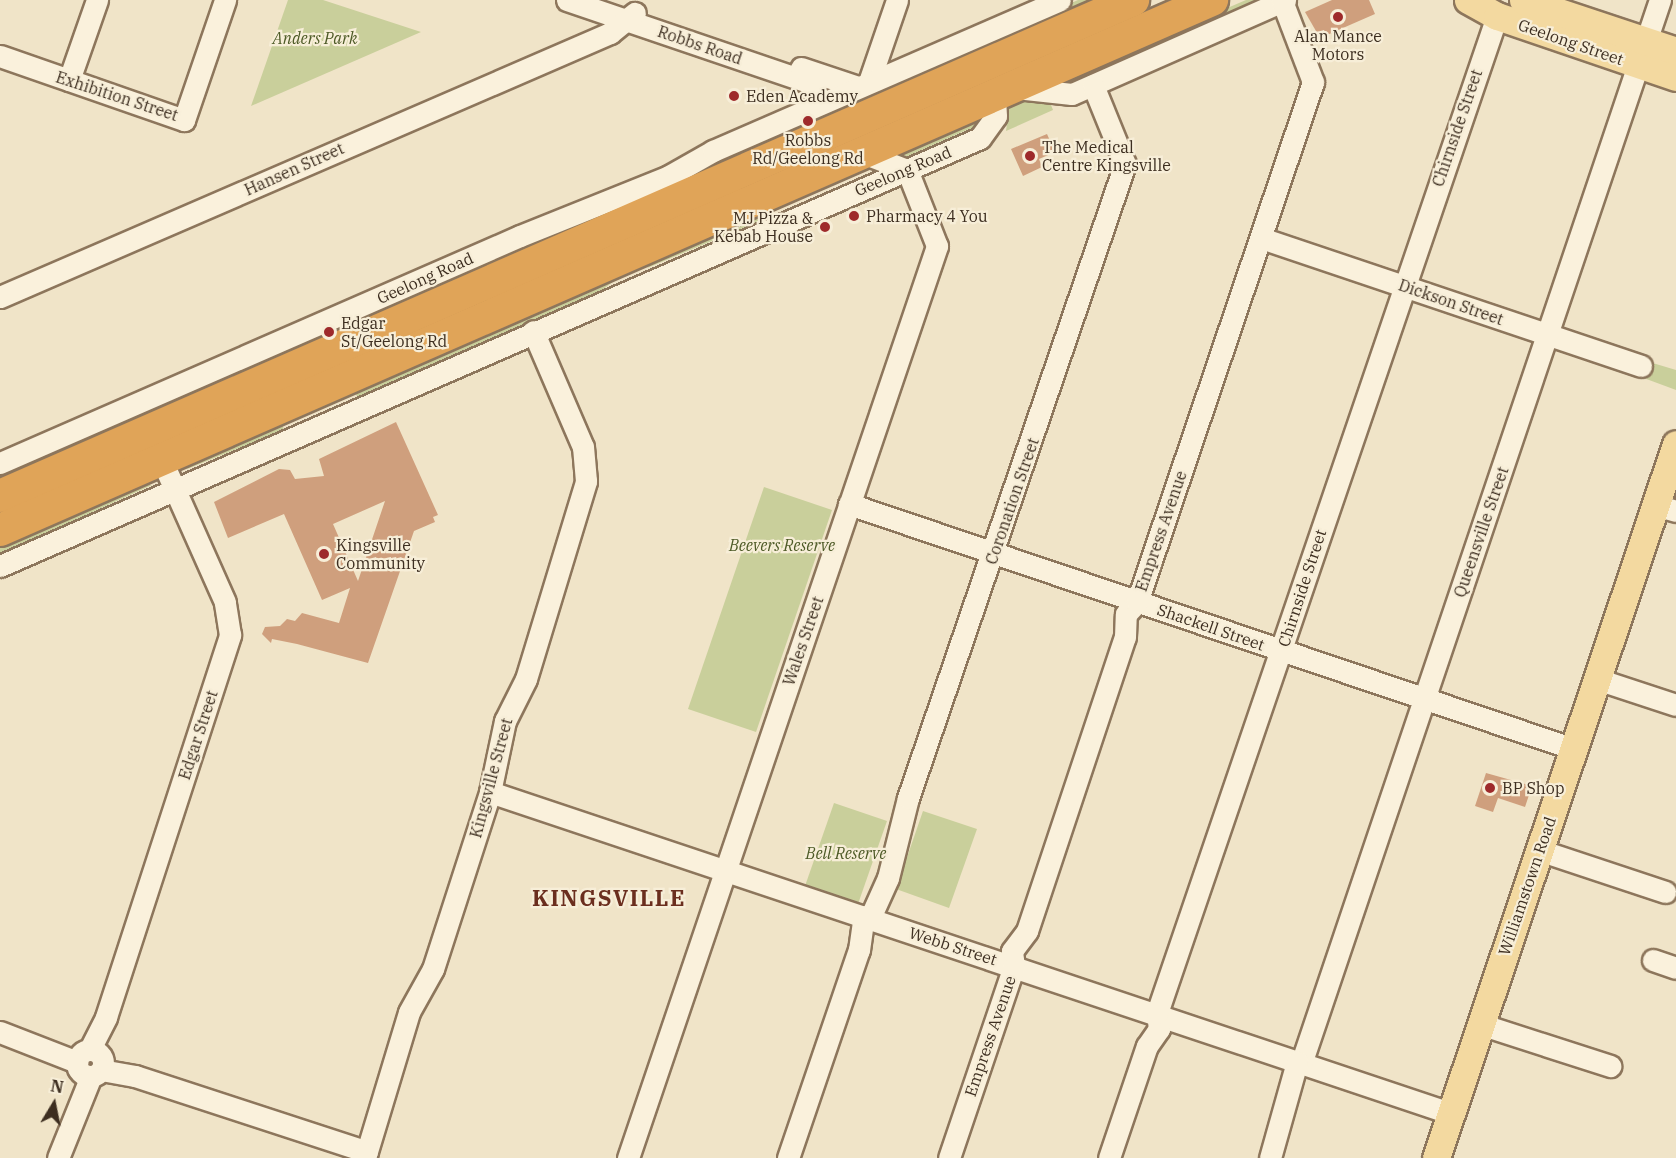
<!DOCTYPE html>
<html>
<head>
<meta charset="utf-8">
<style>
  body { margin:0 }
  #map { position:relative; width:1676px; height:1158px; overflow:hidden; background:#f0e4c8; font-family:"IBM Plex Serif",serif }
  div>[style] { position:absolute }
  .green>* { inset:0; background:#c9cf9b }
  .building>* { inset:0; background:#cf9f7d }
  .roads { filter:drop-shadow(2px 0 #8d765c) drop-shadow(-2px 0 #8d765c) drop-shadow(0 2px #8d765c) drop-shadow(0 -2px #8d765c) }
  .minor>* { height:21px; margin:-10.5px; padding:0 10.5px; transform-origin:10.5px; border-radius:10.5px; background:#faf1dc }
  .minor>.ring { margin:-10.5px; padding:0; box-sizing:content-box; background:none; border:21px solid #faf1dc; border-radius:50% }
  .major>* { height:27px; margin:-13.5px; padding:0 13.5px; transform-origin:13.5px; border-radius:13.5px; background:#f3d9a0 }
  .highway>* { height:32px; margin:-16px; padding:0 16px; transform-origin:16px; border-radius:16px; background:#e0a458 }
  .dots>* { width:16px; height:16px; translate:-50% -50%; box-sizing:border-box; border:3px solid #f7eed8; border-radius:50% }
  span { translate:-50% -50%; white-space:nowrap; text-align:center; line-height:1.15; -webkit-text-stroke:4.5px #f7eed8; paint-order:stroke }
  .poi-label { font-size:16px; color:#3d2e20 }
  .left { translate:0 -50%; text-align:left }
  .right { translate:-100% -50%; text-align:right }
  .park-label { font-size:16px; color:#4d5a26; font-style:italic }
  .street-label { font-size:16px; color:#3d2e20 }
  .district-label { font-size:22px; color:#6b2e1e; font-weight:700; letter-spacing:1.5px }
  .north { position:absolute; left:24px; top:1074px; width:60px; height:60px; -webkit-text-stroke:4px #f7eed8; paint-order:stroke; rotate:10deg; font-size:16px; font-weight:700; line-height:24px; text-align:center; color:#3d2e20 }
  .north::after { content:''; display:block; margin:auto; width:21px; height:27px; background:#3d2e20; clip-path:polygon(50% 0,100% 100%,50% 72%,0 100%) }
</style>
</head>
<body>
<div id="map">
  <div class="green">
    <i style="clip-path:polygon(288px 0,323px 0,421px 32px,251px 106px)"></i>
    <i style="clip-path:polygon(1078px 0,1099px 0,904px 82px,902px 77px)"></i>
    <i style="clip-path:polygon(1246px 0,1265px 0,1067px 87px,1048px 85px)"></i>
    <i style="clip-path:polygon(1018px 99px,1049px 100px,1053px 110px,1006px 131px,1009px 109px)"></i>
    <i style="clip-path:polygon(985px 114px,971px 134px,969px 129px,908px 156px,892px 154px)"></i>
    <i style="clip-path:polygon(658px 184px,648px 198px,337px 335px,333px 325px)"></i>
    <i style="clip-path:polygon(764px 209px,767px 218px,647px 268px,659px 257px)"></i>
    <i style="clip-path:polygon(626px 272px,602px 290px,358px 398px,354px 391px)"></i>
    <i style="clip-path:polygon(265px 354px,269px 361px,0 483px,0 473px)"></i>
    <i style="clip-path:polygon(1646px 361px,1676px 370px,1676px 390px,1641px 377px)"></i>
    <i style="clip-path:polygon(281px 420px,284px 430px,187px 469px,191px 463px)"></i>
    <i style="clip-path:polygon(142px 485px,152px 485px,0 554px,0 543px)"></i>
    <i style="clip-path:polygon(764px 487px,832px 510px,756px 732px,688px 709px)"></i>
    <i style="clip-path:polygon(834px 803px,887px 821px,858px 904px,805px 886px)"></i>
    <i style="clip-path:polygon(923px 811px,977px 829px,949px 908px,896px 889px)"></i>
  </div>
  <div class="building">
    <i style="clip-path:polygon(1332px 0,1369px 0,1375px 14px,1320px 38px,1305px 12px)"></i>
    <i style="clip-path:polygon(1047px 134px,1055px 152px,1039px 159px,1042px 167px,1023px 176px,1011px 149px)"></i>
    <i style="clip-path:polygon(evenodd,396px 422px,438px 515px,433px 517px,435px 522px,414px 531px,368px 663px,297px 644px,272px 639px,271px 643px,262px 634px,265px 627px,280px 626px,287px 619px,295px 621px,302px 613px,339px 623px,350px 588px,322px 600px,284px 514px,228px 538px,214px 502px,279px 469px,290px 470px,295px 479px,324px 476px,319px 459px,396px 422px,385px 501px,358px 581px,333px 524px,385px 501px)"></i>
    <i style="clip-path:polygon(1486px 773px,1532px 786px,1525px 807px,1498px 798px,1493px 812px,1475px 806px)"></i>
  </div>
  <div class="roads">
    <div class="minor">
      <i style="left:567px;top:0;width:255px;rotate:18.8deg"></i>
      <i style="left:808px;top:82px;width:24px;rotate:55deg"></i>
      <i style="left:0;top:56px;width:195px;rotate:19.2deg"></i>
      <i style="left:184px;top:120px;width:127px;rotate:-71.1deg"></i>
      <i style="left:801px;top:68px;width:60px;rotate:18.4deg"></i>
      <i style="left:69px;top:80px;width:85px;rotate:-70.7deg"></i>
      <i style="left:869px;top:82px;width:87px;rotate:-71.1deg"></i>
      <i style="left:1016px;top:88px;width:56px;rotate:6.1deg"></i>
      <i style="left:1072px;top:94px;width:233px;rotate:-23.8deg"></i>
      <i style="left:1261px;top:238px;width:401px;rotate:18.6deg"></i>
      <i style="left:0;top:297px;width:665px;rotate:-23.4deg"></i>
      <i style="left:610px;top:33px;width:32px;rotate:-39deg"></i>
      <i style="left:0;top:463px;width:567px;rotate:-23.58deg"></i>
      <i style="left:520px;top:236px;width:161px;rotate:-21.9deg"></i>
      <i style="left:669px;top:176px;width:51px;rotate:-29.6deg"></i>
      <i style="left:713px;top:151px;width:378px;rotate:-23.5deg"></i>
      <i style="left:849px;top:504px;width:765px;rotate:18.67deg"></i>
      <i style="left:1655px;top:505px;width:22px;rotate:16deg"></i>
      <i style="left:0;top:566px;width:1069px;rotate:-23.59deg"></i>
      <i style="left:980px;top:138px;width:27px;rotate:-54deg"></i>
      <i style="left:996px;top:116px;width:21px;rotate:-93deg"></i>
      <i style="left:1597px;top:679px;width:83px;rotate:18.2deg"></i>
      <i style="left:490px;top:792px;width:1012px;rotate:18.49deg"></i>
      <i style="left:1539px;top:850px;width:133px;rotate:18.4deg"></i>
      <i style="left:870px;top:918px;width:44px;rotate:-65.8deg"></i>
      <i style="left:888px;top:878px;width:82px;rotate:-76deg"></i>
      <i style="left:908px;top:798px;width:670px;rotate:-71.11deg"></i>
      <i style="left:1125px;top:164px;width:85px;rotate:-112.1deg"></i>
      <i style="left:1653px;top:960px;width:24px;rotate:19deg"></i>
      <i style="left:1480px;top:1024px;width:137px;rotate:17.9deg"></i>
      <i style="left:0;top:1032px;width:83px;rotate:21.3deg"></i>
      <i style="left:90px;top:1049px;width:36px;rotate:-63deg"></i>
      <i style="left:106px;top:1017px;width:402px;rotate:-72deg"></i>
      <i style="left:230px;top:635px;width:33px;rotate:-99deg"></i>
      <i style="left:225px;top:602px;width:158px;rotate:-114deg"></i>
      <i class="ring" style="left:77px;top:1050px;width:5px;height:5px"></i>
      <i style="left:1301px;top:1064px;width:1123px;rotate:-71.36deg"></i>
      <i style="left:101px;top:1070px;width:35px;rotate:10deg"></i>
      <i style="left:135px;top:1076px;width:244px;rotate:18.1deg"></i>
      <i style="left:58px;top:1158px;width:88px;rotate:-68.1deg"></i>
      <i style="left:365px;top:1158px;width:152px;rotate:-73.2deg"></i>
      <i style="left:409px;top:1012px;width:49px;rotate:-60.8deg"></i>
      <i style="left:433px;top:969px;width:186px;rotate:-72.1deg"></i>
      <i style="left:490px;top:792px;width:73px;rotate:-78.1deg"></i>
      <i style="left:505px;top:721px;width:47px;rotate:-63.4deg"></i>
      <i style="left:526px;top:679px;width:207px;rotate:-73.1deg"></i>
      <i style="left:586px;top:481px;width:34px;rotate:-95deg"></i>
      <i style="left:583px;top:447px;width:126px;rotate:-113.3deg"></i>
      <i style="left:628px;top:1158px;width:963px;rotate:-71.28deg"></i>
      <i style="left:937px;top:246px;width:82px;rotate:-111.5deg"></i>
      <i style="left:907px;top:170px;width:47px;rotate:-158.9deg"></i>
      <i style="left:788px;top:1158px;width:220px;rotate:-71.2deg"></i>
      <i style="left:859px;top:950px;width:34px;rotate:-82deg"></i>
      <i style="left:949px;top:1158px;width:203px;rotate:-71.3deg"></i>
      <i style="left:1014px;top:966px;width:15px;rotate:-98deg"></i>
      <i style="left:1012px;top:951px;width:25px;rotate:-53deg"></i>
      <i style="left:1027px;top:931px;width:310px;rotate:-71.6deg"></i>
      <i style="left:1125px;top:637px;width:23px;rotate:-88deg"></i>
      <i style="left:1126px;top:614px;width:16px;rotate:-47deg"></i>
      <i style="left:1137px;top:602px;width:549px;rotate:-71.3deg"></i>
      <i style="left:1313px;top:82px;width:87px;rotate:-110.9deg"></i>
      <i style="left:1109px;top:1158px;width:118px;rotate:-71.3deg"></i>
      <i style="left:1147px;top:1046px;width:21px;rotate:-55deg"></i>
      <i style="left:1159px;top:1029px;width:16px;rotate:-97deg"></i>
      <i style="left:1157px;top:1013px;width:1053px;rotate:-71.17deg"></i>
      <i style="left:1270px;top:1158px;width:100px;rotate:-74.3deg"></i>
    </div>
    <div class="major">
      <i style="left:1468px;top:0;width:33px;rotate:29deg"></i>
      <i style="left:1497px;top:16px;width:189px;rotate:18.8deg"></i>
      <i style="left:1523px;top:0;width:161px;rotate:18.4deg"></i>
      <i style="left:1436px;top:1158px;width:753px;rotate:-71.42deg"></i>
    </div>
    <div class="highway">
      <i style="left:0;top:496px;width:1237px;rotate:-23.64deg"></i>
      <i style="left:0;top:530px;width:1323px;rotate:-23.62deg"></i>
    </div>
  </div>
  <div class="dots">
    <i style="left:1338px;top:17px;background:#9e2a2b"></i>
    <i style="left:734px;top:96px;background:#9e2a2b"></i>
    <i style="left:808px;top:121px;background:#9e2a2b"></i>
    <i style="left:1030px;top:156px;background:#9e2a2b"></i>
    <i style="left:854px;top:216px;background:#9e2a2b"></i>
    <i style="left:825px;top:227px;background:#9e2a2b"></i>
    <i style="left:329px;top:332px;background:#9e2a2b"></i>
    <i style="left:324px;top:554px;background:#9e2a2b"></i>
    <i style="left:1490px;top:788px;background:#9e2a2b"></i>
  </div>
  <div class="poi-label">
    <span style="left:1338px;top:45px">Alan Mance<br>Motors</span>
    <span class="left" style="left:746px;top:96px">Eden Academy</span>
    <span style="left:808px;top:149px">Robbs<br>Rd/Geelong Rd</span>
    <span class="left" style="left:1042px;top:156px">The Medical<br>Centre Kingsville</span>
    <span class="left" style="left:866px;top:216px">Pharmacy 4 You</span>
    <span class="right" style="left:813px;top:227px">MJ Pizza &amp;<br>Kebab House</span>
    <span class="left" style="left:341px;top:332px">Edgar<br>St/Geelong Rd</span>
    <span class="left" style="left:336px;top:554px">Kingsville<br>Community</span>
    <span class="left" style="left:1502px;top:788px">BP Shop</span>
  </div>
  <div class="park-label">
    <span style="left:315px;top:38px">Anders Park</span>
    <span style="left:782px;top:545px">Beevers Reserve</span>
    <span style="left:846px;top:853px">Bell Reserve</span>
  </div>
  <div class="street-label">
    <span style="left:1571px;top:42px;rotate:19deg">Geelong Street</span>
    <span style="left:700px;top:45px;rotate:19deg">Robbs Road</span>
    <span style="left:117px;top:96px;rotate:18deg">Exhibition Street</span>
    <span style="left:1457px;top:128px;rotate:-71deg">Chirnside Street</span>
    <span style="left:294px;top:169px;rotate:-24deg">Hansen Street</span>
    <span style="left:903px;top:171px;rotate:-23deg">Geelong Road</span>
    <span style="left:425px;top:278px;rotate:-24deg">Geelong Road</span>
    <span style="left:1451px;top:302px;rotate:19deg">Dickson Street</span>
    <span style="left:1012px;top:501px;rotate:-71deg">Coronation Street</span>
    <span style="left:1161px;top:531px;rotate:-71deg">Empress Avenue</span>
    <span style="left:1481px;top:532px;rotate:-71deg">Queensville Street</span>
    <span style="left:1302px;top:588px;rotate:-72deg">Chirnside Street</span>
    <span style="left:1211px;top:627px;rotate:19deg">Shackell Street</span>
    <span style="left:803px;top:641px;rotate:-71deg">Wales Street</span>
    <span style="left:198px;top:735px;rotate:-72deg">Edgar Street</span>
    <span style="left:491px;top:778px;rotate:-75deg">Kingsville Street</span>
    <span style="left:1527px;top:886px;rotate:-71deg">Williamstown Road</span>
    <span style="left:953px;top:946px;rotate:18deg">Webb Street</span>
    <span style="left:990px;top:1036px;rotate:-71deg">Empress Avenue</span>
  </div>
  <div class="district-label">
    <span style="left:609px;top:898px">KINGSVILLE</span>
  </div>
  <div class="north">N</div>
</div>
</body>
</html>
